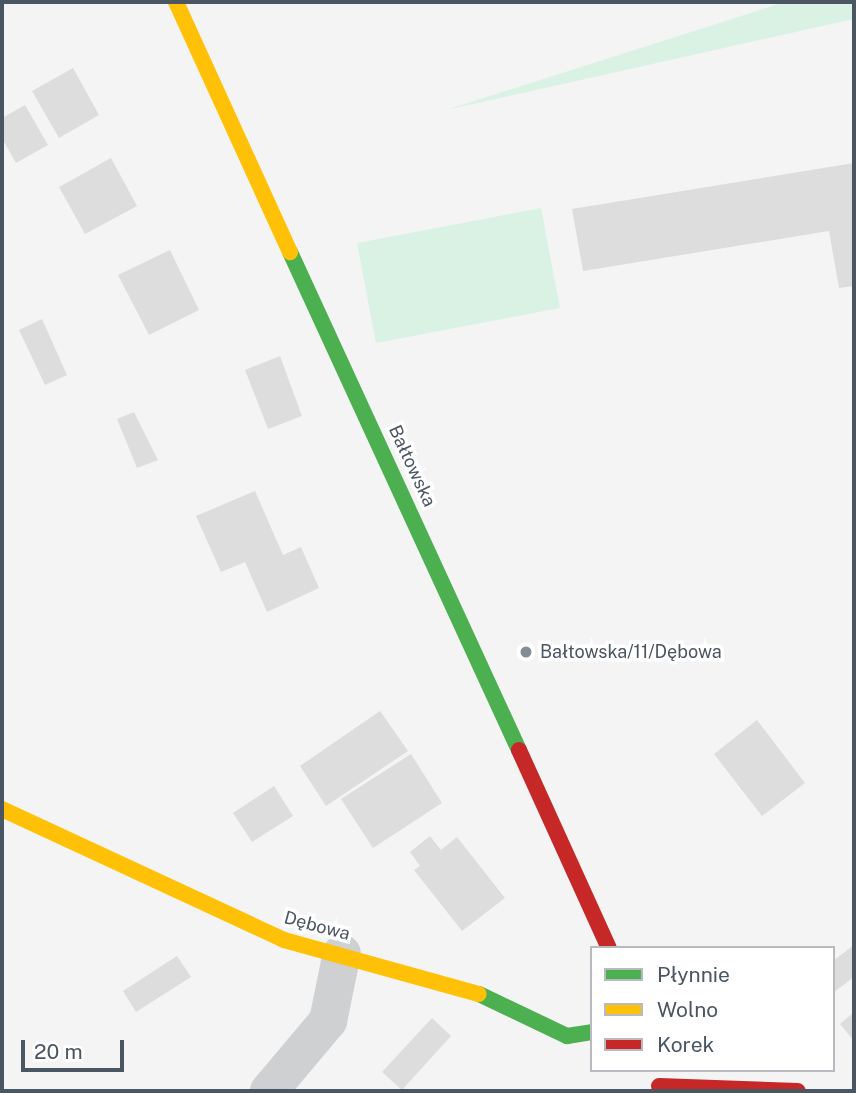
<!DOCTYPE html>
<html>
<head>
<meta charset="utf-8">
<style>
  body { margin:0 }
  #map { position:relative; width:856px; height:1093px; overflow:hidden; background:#f4f4f4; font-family:"Public Sans",sans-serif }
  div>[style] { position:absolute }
  .green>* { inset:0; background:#d9f2e3 }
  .building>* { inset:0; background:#ddddde }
  .street>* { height:38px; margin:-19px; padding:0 19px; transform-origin:19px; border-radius:19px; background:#ced0d2 }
  .fast>* { height:16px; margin:-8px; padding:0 8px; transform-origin:8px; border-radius:8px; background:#4caf50 }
  .slow>* { height:16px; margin:-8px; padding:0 8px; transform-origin:8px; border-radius:8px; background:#ffc107 }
  .jam>* { height:16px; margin:-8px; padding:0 8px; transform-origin:8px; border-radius:8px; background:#c62828 }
  .dots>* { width:19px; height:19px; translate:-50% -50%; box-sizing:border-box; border:4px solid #fff; border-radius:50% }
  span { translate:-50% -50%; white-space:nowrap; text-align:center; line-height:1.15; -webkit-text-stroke:7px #fff; paint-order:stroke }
  .street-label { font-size:18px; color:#4a5661 }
  .poi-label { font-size:18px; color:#4a5661 }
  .left { translate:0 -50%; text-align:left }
  .frame { position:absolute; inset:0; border:4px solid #4a5661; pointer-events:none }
  .legend { position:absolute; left:590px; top:946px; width:245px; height:126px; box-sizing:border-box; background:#fff; border:2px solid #b7bbc0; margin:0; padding:9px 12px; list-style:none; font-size:21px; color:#4a5661 }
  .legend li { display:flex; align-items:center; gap:14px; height:35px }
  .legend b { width:35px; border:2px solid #b7bbc0 }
  .scale { position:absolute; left:21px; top:1040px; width:103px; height:32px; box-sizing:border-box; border:4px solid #4a5661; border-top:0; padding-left:9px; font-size:21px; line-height:24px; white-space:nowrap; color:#4a5661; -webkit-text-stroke:5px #fff; paint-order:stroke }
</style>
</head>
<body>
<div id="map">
  <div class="green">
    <i style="clip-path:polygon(785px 2px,854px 2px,854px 19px,446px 110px)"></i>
    <i style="clip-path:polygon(541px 208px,560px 308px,376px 343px,357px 243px)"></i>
  </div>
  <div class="building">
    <i style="clip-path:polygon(73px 68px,99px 115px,59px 138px,32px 91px)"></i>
    <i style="clip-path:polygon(25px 105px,48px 145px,16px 163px,2px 138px,2px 118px)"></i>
    <i style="clip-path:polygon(111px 158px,137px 206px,85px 234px,59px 187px)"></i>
    <i style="clip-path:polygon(854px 163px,854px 286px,839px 288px,829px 231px,583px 271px,572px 209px)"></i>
    <i style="clip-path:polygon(170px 250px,199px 310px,149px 335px,118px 275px)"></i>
    <i style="clip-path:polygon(42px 319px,67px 375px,45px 385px,19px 330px)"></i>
    <i style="clip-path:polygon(280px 356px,302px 416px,268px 429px,245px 370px)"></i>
    <i style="clip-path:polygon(134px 412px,158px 460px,137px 468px,117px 419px)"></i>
    <i style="clip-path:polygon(255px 491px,283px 555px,301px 547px,319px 588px,267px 612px,245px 562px,221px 572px,196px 516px)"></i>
    <i style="clip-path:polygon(380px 711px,408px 751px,326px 806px,300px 766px)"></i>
    <i style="clip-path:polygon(757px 720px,805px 783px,762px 816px,714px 754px)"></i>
    <i style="clip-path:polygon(411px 754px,442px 803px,373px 848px,341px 799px)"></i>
    <i style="clip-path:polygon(274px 786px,293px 816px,252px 842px,233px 813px)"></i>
    <i style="clip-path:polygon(430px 836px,441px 850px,457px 837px,505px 898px,462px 931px,414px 870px,420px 866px,410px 852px)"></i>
    <i style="clip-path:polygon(854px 945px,854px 977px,833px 993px,833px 961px)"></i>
    <i style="clip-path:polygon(177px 956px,191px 977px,136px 1012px,123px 991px)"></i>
    <i style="clip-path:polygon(854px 1012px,854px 1041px,840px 1024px)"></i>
    <i style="clip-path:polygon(432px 1018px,451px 1036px,402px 1090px,382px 1072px)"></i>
  </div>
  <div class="street">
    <i style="left:269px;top:1091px;width:92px;rotate:-49.9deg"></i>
    <i style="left:328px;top:1021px;width:69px;rotate:-78.4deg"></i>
  </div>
  <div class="fast">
    <i style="left:290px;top:252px;width:548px;rotate:65.31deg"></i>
    <i style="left:479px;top:994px;width:98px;rotate:25.5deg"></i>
    <i style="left:567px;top:1036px;width:25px;rotate:-9deg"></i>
  </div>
  <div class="slow">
    <i style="left:176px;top:2px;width:275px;rotate:65.5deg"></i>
    <i style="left:2px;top:809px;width:311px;rotate:24.9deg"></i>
    <i style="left:284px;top:940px;width:202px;rotate:15.5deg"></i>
  </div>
  <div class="jam">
    <i style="left:519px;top:750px;width:217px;rotate:65.6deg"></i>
    <i style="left:659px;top:1086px;width:139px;rotate:2.1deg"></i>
  </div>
  <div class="dots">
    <i style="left:526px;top:652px;background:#868d94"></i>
  </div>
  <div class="street-label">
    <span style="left:412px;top:466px;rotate:65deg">Bałtowska</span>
    <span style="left:317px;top:926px;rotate:15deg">Dębowa</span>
  </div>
  <div class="poi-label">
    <span class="left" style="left:540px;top:652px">Bałtowska/11/Dębowa</span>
  </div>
  <div class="frame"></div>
  <ul class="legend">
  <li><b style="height:9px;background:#4caf50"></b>Płynnie</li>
  <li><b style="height:9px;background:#ffc107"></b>Wolno</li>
  <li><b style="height:9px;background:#c62828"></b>Korek</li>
  </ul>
  <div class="scale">20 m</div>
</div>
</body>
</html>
